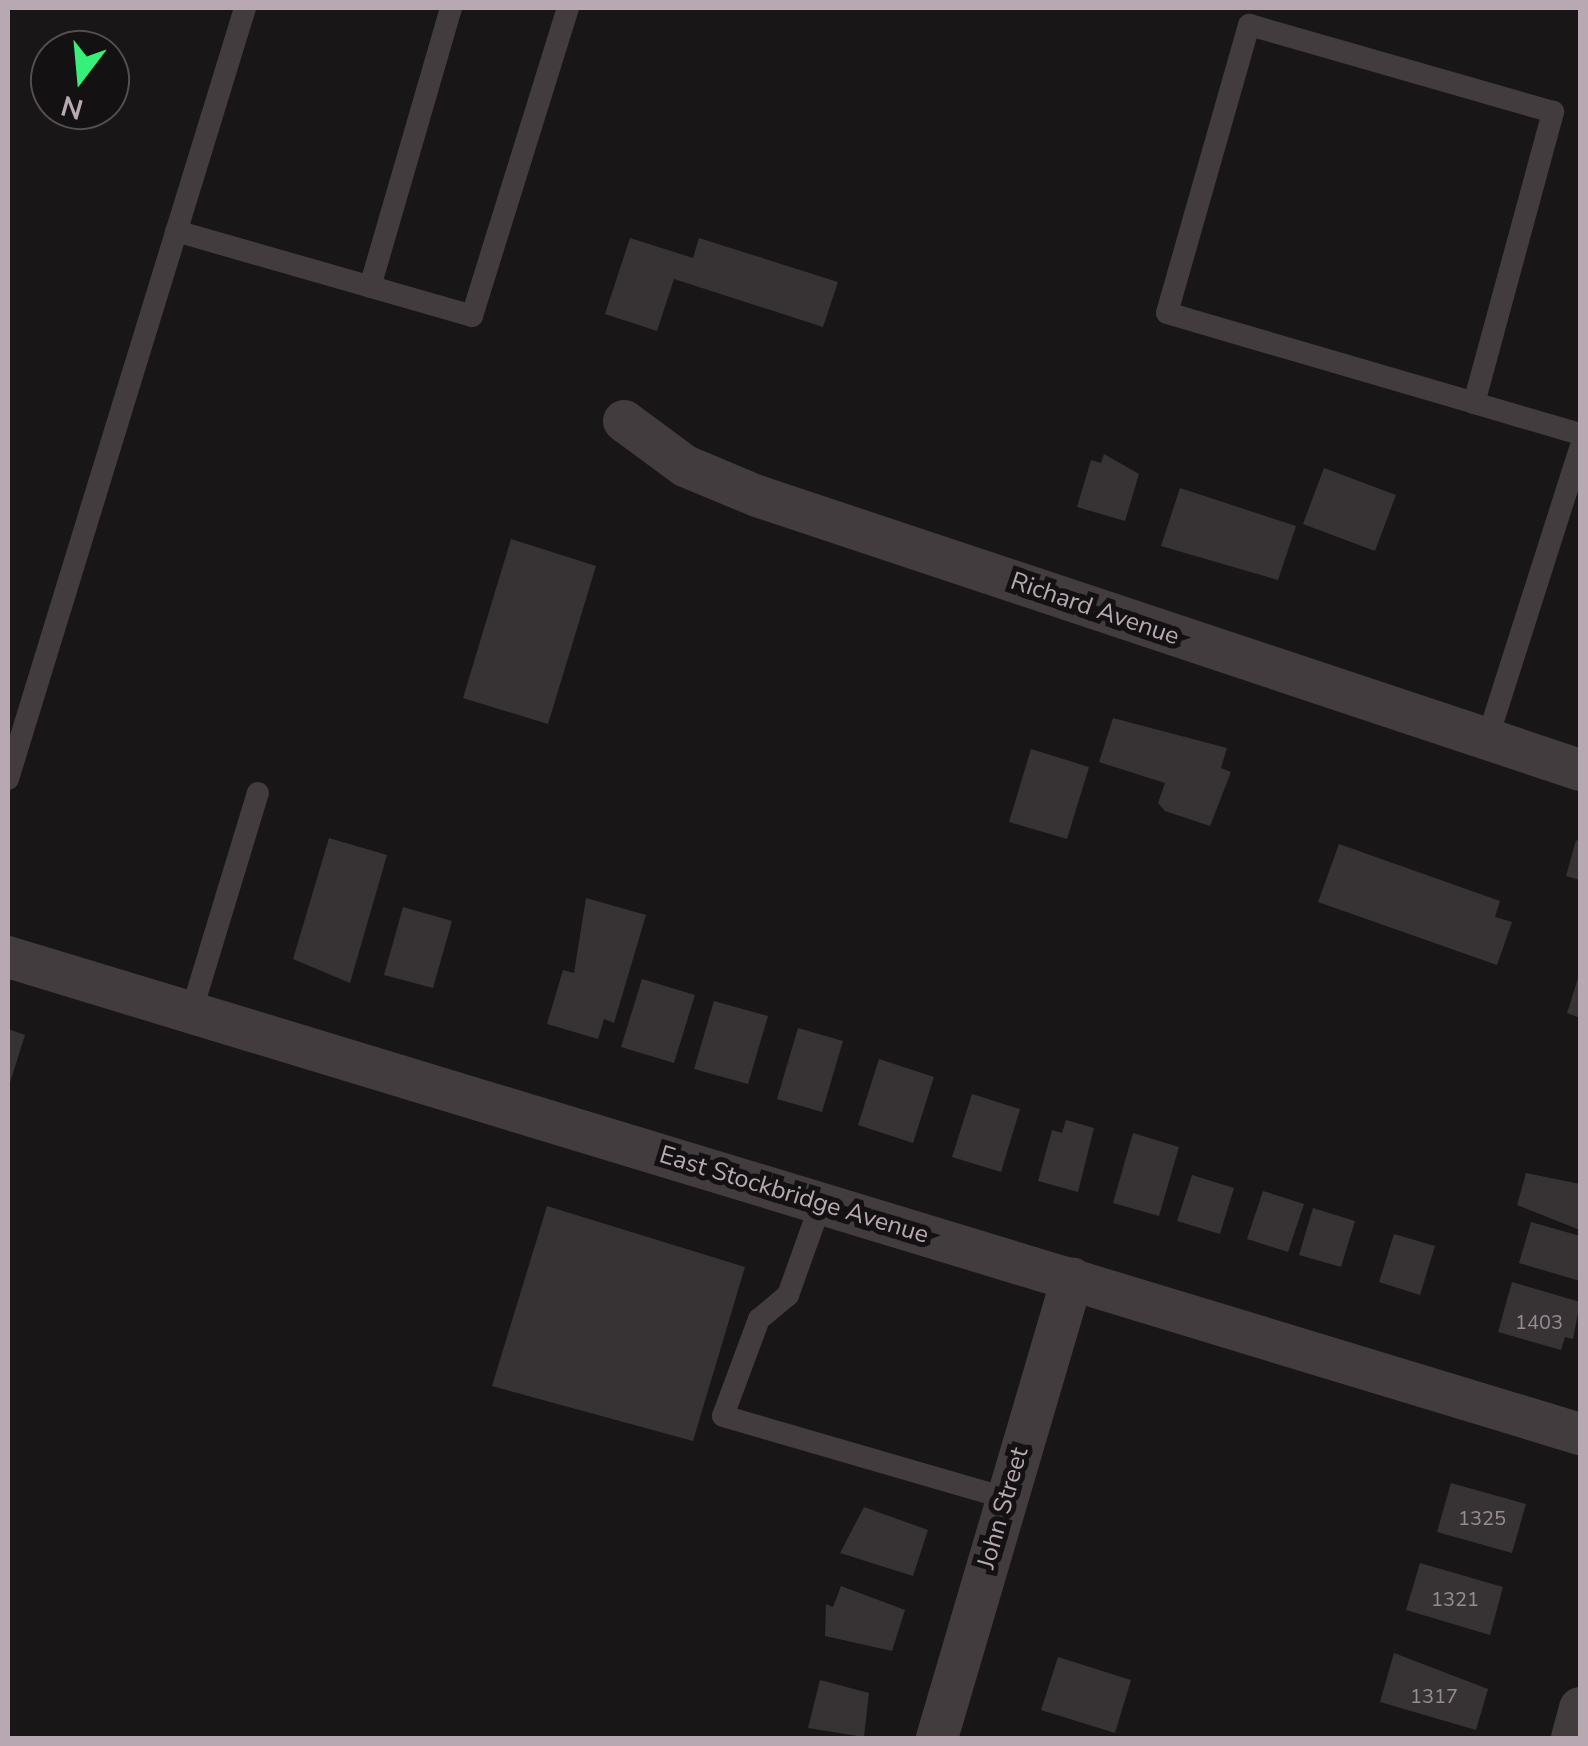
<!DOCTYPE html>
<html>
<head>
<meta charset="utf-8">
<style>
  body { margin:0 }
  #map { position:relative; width:1588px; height:1746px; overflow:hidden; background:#181616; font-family:"Nunito Sans",sans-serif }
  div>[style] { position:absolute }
  .building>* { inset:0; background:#373335 }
  .service>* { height:22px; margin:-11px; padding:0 11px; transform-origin:11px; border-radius:11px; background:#423c3f }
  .minor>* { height:42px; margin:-21px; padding:0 21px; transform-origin:21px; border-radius:21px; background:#423c3f }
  span { translate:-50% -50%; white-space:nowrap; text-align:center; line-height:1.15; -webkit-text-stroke:10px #131111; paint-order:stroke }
  .number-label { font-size:20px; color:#988b93 }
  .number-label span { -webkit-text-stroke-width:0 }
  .street-label { font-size:25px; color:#b8a8b2 }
  .frame { position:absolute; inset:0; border:10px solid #b8a8b2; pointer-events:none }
  .north { position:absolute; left:30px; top:30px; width:100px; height:100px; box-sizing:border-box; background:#131111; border:2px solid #554d51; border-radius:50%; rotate:196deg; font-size:28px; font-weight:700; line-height:40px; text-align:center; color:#b8a8b2 }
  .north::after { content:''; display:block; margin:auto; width:35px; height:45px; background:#36f079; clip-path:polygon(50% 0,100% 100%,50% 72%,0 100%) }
</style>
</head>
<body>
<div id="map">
  <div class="building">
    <i style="clip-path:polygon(630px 238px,693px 258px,699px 238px,838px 282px,823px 327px,674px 279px,657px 331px,605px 314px)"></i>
    <i style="clip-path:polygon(1104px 454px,1139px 474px,1125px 521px,1077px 507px,1091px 460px,1101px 463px)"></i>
    <i style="clip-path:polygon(1324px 468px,1396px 495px,1375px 551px,1303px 524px)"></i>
    <i style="clip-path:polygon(1180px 488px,1296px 526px,1278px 580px,1161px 546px)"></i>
    <i style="clip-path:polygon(511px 539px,596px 566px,548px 724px,463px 698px)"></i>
    <i style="clip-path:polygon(1113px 718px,1227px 748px,1221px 768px,1231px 772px,1210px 826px,1165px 811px,1158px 803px,1165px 783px,1099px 762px)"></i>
    <i style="clip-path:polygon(1031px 749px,1089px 767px,1067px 839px,1009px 822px)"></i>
    <i style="clip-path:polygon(329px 838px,387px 855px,350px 983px,293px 959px)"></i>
    <i style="clip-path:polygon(1576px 840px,1580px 842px,1580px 880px,1566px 876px)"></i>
    <i style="clip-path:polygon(1339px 844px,1500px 901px,1495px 917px,1512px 922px,1497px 965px,1318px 902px)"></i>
    <i style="clip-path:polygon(586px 898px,646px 915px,614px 1023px,604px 1019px,598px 1039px,547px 1024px,563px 970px,574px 973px)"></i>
    <i style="clip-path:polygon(403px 907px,452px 921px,433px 988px,384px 975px)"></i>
    <i style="clip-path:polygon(1580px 972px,1580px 1018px,1567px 1013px)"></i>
    <i style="clip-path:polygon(642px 979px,695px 995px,674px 1063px,621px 1047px)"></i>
    <i style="clip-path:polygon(714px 1001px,768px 1016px,748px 1084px,694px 1069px)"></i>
    <i style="clip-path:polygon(798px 1028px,843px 1041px,822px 1112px,777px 1099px)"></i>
    <i style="clip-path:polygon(8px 1029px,25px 1035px,8px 1089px)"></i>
    <i style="clip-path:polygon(879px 1059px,934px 1077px,913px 1143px,858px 1125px)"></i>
    <i style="clip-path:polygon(972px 1094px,1020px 1109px,1001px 1172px,952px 1157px)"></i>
    <i style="clip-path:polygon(1066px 1120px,1094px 1128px,1078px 1192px,1038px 1181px,1052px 1130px,1062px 1133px)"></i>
    <i style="clip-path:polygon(1133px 1133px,1179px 1147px,1159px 1216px,1113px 1203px)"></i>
    <i style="clip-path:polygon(1526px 1173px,1580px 1184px,1580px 1230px,1517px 1205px)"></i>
    <i style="clip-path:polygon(1192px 1175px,1234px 1188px,1220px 1234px,1177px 1221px)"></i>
    <i style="clip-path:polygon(1263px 1191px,1304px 1204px,1288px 1252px,1247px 1239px)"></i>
    <i style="clip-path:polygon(547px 1206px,745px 1267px,693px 1441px,492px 1386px)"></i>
    <i style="clip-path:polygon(1313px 1208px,1355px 1221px,1341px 1267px,1299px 1255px)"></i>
    <i style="clip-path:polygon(1531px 1222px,1580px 1236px,1580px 1281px,1519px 1263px)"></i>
    <i style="clip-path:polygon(1394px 1234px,1435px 1246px,1420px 1295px,1379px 1282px)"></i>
    <i style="clip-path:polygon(1512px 1282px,1580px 1302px,1573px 1339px,1565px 1337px,1561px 1350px,1498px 1332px)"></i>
    <i style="clip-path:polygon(1451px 1483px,1526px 1504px,1512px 1553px,1437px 1532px)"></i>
    <i style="clip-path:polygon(864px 1507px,928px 1530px,913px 1576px,840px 1553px)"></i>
    <i style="clip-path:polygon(1420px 1563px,1503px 1587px,1490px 1635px,1406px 1610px)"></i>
    <i style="clip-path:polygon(841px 1586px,905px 1610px,892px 1651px,825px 1636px,826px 1604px,833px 1607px)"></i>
    <i style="clip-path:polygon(1394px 1653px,1488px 1689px,1476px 1730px,1380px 1702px)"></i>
    <i style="clip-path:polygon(1058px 1657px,1131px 1680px,1115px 1733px,1041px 1710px)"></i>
    <i style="clip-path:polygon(820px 1680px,869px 1693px,864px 1737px,808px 1728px)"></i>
  </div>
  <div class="service">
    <i style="left:176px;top:231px;width:308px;rotate:16deg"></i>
    <i style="left:472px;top:316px;width:323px;rotate:-72.7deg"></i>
    <i style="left:370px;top:287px;width:291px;rotate:-73.8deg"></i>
    <i style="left:1474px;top:403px;width:302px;rotate:-74.8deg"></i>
    <i style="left:1553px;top:112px;width:316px;rotate:-164deg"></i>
    <i style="left:1249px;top:25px;width:299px;rotate:105.9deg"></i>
    <i style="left:1167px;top:313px;width:320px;rotate:16.3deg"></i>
    <i style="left:1474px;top:403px;width:110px;rotate:16.3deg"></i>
    <i style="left:1487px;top:740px;width:306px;rotate:-72.3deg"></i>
    <i style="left:8px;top:779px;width:807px;rotate:-72.91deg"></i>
    <i style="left:191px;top:1013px;width:230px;rotate:-73.1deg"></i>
    <i style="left:821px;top:1203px;width:98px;rotate:109.7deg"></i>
    <i style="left:788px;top:1295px;width:38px;rotate:140deg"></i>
    <i style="left:759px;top:1319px;width:103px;rotate:110.4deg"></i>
    <i style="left:723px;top:1416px;width:294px;rotate:16.2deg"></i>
  </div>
  <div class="minor">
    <i style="left:624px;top:421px;width:76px;rotate:36.4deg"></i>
    <i style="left:685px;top:466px;width:78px;rotate:22.6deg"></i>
    <i style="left:757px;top:496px;width:867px;rotate:18.41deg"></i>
    <i style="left:8px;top:957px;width:1643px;rotate:16.88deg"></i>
    <i style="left:937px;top:1738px;width:479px;rotate:-73.6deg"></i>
    <i style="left:1572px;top:1738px;width:31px;rotate:-75deg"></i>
  </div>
  <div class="number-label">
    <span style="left:1539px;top:1322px">1403</span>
    <span style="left:1482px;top:1518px">1325</span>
    <span style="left:1455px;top:1599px">1321</span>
    <span style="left:1434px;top:1696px">1317</span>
  </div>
  <div class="street-label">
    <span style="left:1095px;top:609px;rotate:19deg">Richard Avenue</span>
    <span style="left:794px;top:1195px;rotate:17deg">East Stockbridge Avenue</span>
    <span style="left:1003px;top:1508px;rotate:-74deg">John Street</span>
  </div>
  <div class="frame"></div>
  <div class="north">N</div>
</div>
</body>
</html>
